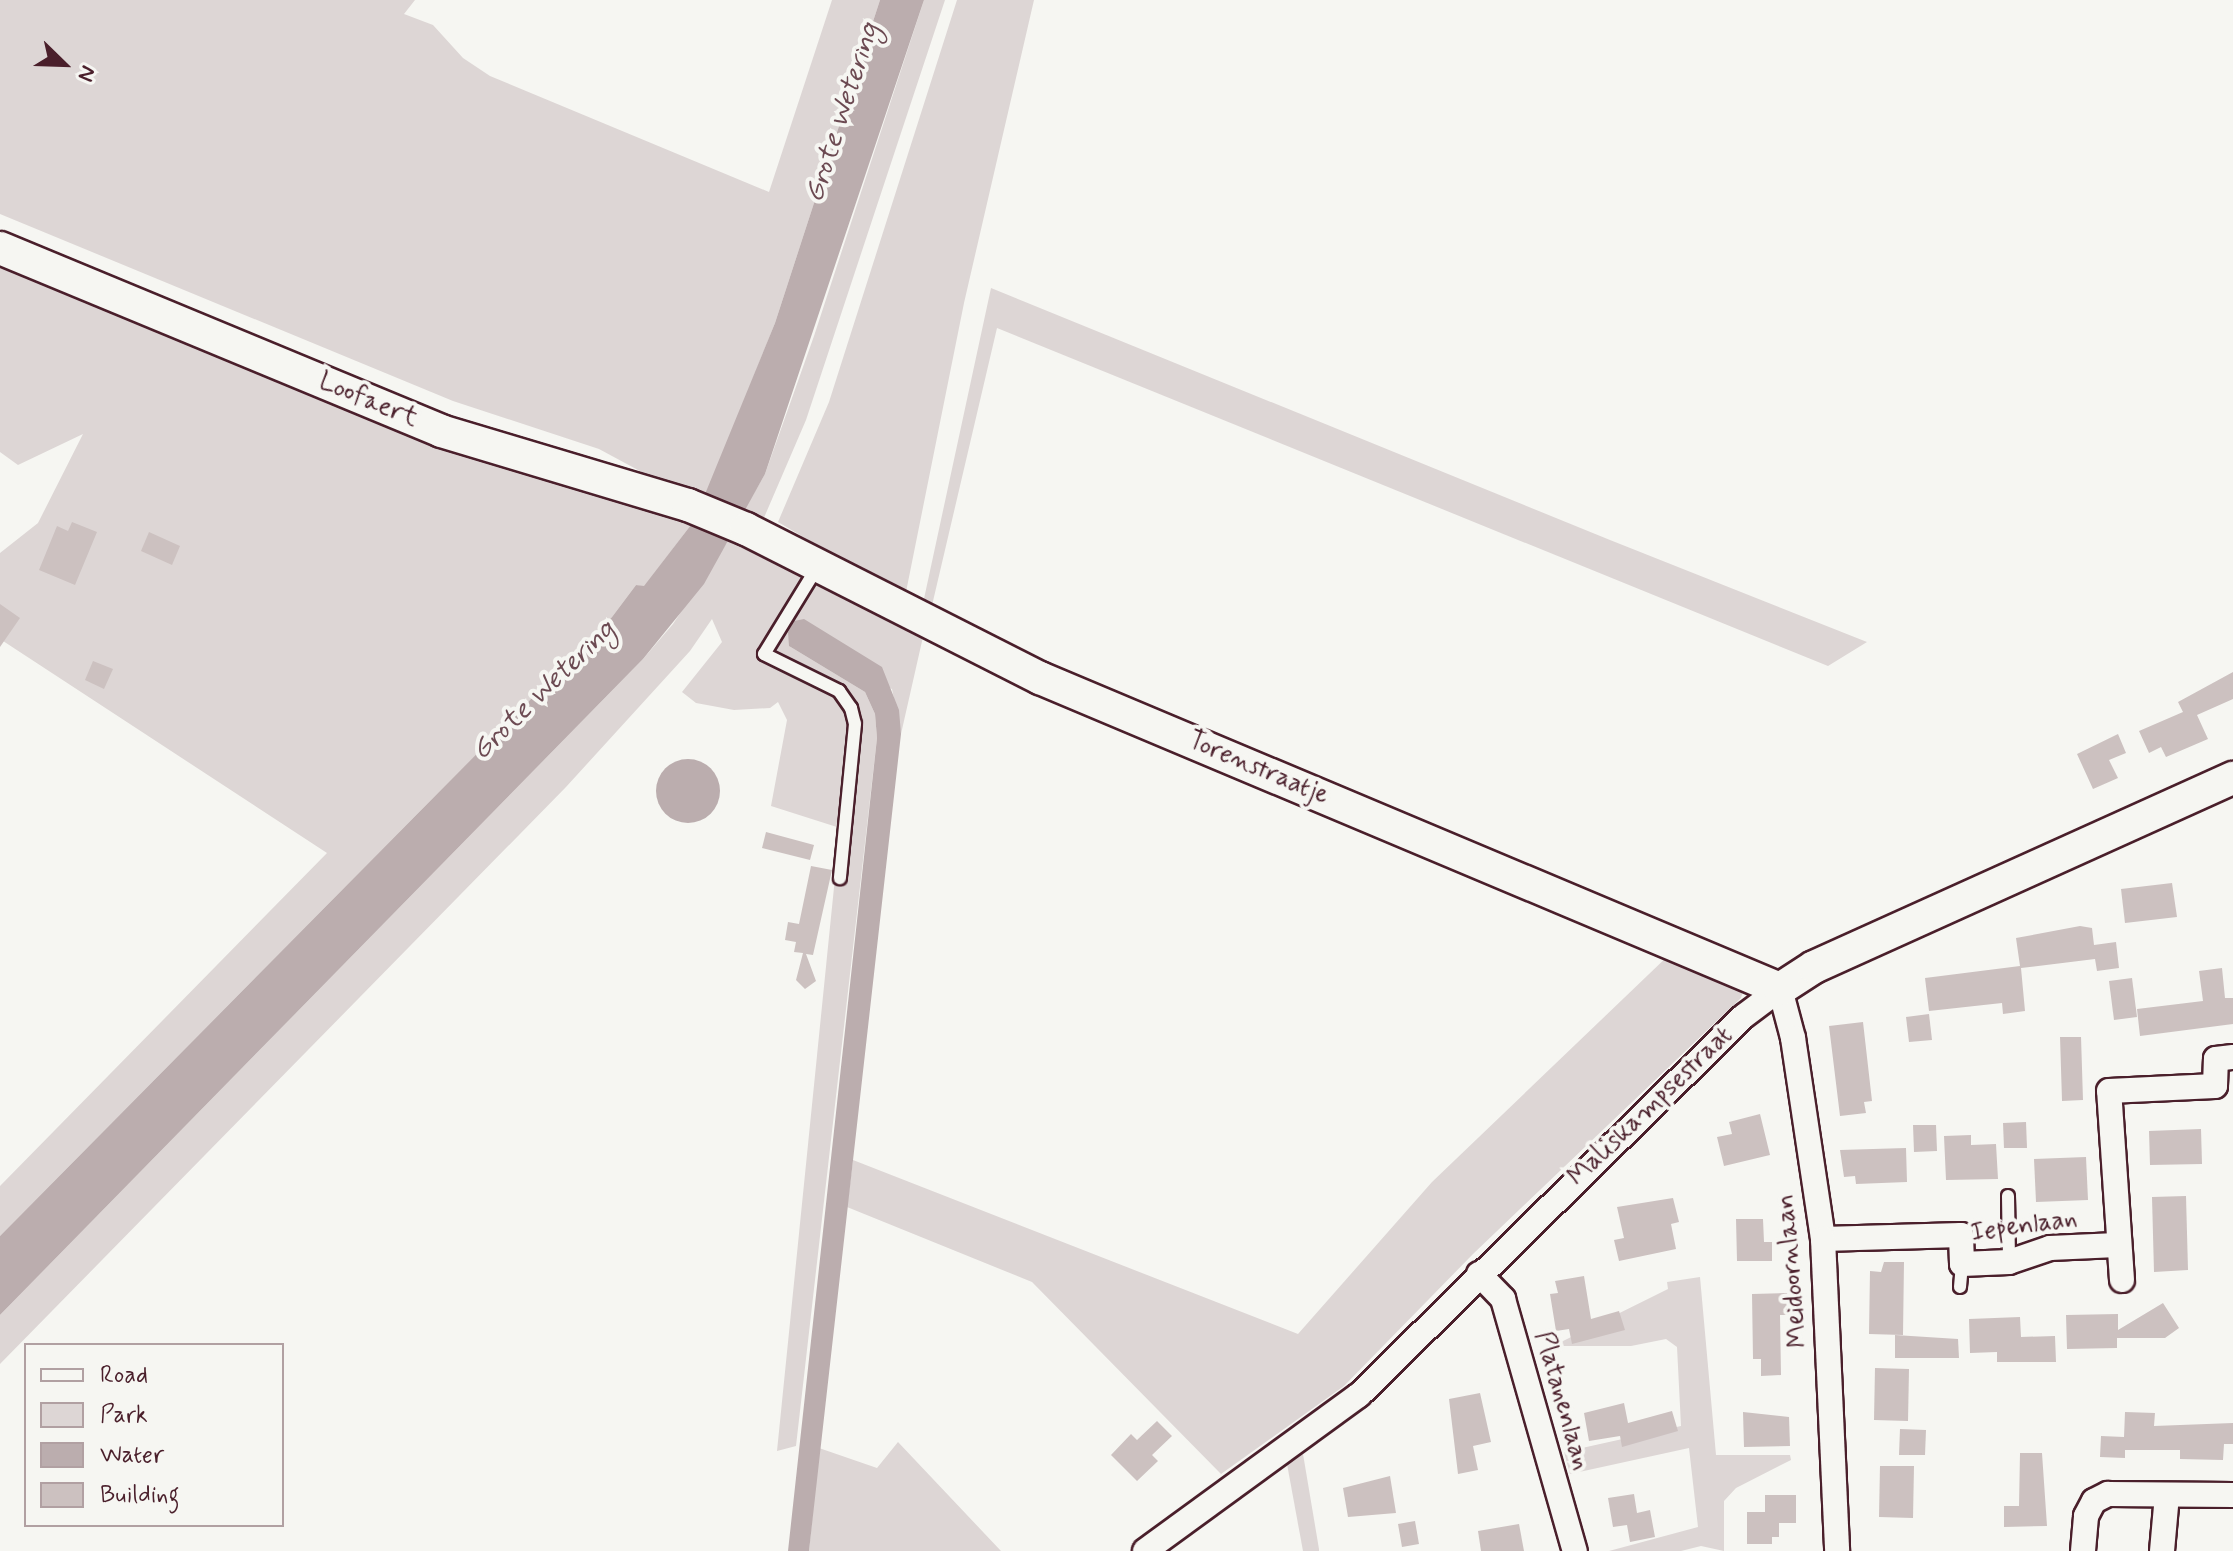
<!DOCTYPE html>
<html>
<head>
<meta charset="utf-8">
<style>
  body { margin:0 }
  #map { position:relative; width:2233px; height:1551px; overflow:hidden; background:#f6f6f2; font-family:Mynerve,sans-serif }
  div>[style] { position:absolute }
  .green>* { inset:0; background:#ddd6d5 }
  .water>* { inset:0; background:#bbadae }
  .round { border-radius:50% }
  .building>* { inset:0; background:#ccc1c0 }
  .roads { filter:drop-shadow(2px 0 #4a1f2b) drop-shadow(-2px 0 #4a1f2b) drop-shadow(0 2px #4a1f2b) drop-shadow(0 -2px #4a1f2b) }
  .service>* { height:12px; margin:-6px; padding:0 6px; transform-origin:6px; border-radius:6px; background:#f6f6f2 }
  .minor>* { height:24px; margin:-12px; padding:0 12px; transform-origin:12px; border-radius:12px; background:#f6f6f2 }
  .tertiary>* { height:32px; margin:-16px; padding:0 16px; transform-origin:16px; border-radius:16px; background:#f6f6f2 }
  span { translate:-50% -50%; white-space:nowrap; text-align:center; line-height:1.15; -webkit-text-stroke:8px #f6f6f2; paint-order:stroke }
  .street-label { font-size:26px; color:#4a1f2b }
  .water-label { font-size:28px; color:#6c4a52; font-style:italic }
  .legend { position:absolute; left:24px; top:1343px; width:260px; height:184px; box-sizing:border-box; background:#f6f6f2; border:2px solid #b1a0a2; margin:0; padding:10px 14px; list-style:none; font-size:24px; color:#4a1f2b }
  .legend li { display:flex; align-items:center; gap:16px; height:40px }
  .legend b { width:40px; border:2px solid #b1a0a2 }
  .north { position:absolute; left:24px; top:24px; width:80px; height:80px; -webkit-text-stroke:6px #f6f6f2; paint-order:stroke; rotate:113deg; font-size:22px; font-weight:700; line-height:32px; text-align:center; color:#4a1f2b }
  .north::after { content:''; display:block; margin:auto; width:28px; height:36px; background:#4a1f2b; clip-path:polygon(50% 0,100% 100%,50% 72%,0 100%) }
</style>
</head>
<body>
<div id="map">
  <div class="green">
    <i style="clip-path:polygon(0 0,415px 0,404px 14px,433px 25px,463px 58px,490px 76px,769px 192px,832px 0,880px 0,775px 323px,705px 498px,664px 484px,599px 449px,453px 401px,0 214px)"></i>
    <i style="clip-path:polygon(924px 0,945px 0,806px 420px,763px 520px,743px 512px,765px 474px,814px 336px)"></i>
    <i style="clip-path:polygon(957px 0,1034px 0,964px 303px,905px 597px,778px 522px,829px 402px)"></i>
    <i style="clip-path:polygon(0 262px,694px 521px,644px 587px,636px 585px,612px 617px,0 1236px,0 1186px,327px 853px,0 639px,0 553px,38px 523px,83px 434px,18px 465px,0 452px)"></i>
    <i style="clip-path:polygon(991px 288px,1610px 540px,1867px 642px,1828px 666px,997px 328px,930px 614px,922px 608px)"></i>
    <i style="clip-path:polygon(734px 532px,925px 628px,901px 734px,892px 689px,789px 646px,865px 692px,875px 714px,877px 738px,796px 1446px,777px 1451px,840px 828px,771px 806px,787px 720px,778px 702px,770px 708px,734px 710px,696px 703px,682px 692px,722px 642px,712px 619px,690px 651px,566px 787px,0 1364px,0 1315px,643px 659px,673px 624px)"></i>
    <i style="clip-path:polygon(1672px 952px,1745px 984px,1741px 998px,1473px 1254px,1344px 1386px,1221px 1474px,1032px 1282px,847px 1207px,853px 1160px,1298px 1334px,1432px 1182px)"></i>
    <i style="clip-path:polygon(1700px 1277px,1716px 1455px,1790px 1455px,1791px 1460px,1736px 1488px,1724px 1501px,1724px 1551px,1701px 1546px,1681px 1551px,1609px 1551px,1698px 1527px,1689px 1448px,1570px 1474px,1564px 1452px,1681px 1426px,1677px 1347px,1666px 1339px,1631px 1346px,1553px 1346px,1668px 1289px,1667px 1282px)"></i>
    <i style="clip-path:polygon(898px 1442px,1001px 1551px,809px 1551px,819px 1448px,877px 1468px)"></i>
    <i style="clip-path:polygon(1303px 1454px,1319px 1549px,1319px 1551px,1303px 1551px,1287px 1464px)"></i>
  </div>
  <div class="water">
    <i style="clip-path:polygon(880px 0,924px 0,765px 474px,704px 584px,643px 659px,0 1315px,0 1236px,612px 617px,636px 585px,644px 586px,694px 521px,775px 323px)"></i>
    <i style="clip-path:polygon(804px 619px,882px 667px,899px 710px,901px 734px,809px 1551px,788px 1551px,877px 738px,875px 714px,865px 692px,789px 646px,788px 632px,794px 621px)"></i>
    <i class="round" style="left:656px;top:759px;width:64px;height:64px"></i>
  </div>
  <div class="building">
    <i style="clip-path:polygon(72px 522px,97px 532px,75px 585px,39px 570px,57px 526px,68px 531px)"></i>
    <i style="clip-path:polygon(149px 532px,180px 546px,172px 565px,141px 551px)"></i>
    <i style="clip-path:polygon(0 604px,20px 618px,0 647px)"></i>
    <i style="clip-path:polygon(93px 661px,113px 669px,104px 689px,85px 680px)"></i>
    <i style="clip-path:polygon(2233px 672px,2233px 699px,2197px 715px,2208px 739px,2166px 757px,2161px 747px,2149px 753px,2139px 731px,2183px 712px,2178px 702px)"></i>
    <i style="clip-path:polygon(2118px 734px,2126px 753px,2109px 760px,2118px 778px,2093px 789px,2077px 754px)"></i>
    <i style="clip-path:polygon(766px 832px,814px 845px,810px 860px,762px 848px)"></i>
    <i style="clip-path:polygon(811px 866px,832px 870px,813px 955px,806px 954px,816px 981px,805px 989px,796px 980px,803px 953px,794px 952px,796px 942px,785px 940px,788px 922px,799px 924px)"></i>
    <i style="clip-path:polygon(2172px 883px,2177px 917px,2125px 923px,2121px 889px)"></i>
    <i style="clip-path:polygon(2080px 926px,2092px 928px,2094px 945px,2116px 942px,2119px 968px,2097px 971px,2095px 959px,2021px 968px,2025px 1011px,2003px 1014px,2002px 1003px,1929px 1011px,1925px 978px,2020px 966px,2016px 938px)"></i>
    <i style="clip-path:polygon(2222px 968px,2225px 998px,2233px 998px,2233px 1024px,2140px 1036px,2137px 1009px,2203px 1001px,2199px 971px)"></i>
    <i style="clip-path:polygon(2132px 978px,2137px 1017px,2114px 1020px,2109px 981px)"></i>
    <i style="clip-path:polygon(1929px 1014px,1932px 1040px,1909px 1042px,1906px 1017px)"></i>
    <i style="clip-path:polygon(1863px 1022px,1872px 1101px,1864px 1102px,1866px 1113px,1840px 1116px,1829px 1026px)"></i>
    <i style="clip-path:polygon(2060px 1037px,2081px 1037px,2083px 1100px,2062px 1101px)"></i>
    <i style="clip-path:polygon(1760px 1114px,1770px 1155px,1724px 1166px,1717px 1137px,1732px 1134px,1729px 1122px)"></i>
    <i style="clip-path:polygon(2026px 1122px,2027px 1148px,2004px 1148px,2003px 1123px)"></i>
    <i style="clip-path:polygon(1913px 1125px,1936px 1125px,1937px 1151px,1914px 1152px)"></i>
    <i style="clip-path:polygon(2201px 1129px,2202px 1164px,2150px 1165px,2149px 1131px)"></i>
    <i style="clip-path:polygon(1971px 1135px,1971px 1145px,1996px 1144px,1998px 1179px,1946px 1180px,1944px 1136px)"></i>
    <i style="clip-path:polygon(1906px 1148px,1907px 1182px,1856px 1184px,1855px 1176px,1844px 1177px,1840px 1150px)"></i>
    <i style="clip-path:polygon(2086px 1157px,2088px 1200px,2036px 1202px,2034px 1159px)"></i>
    <i style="clip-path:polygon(2186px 1196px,2188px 1270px,2154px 1272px,2152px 1197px)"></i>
    <i style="clip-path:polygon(1673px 1198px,1679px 1222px,1671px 1224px,1676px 1249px,1619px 1261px,1614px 1240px,1624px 1238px,1617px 1207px)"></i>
    <i style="clip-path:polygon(1736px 1219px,1763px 1219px,1764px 1242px,1772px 1242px,1772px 1261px,1737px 1261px)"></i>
    <i style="clip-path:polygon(1884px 1262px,1904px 1262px,1903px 1335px,1869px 1334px,1870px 1271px,1881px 1272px)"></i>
    <i style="clip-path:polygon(1584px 1276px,1591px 1319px,1619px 1311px,1625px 1330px,1572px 1344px,1569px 1329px,1556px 1331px,1550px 1294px,1558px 1293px,1555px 1281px)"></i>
    <i style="clip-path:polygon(1788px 1293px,1788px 1315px,1780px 1315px,1781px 1375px,1761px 1376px,1761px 1359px,1753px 1359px,1752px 1294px)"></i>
    <i style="clip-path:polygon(2163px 1303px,2179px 1328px,2165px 1338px,2117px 1338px,2117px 1348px,2067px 1349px,2066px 1315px,2118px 1314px,2118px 1330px)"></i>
    <i style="clip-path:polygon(2020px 1317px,2021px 1337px,2055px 1336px,2056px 1362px,1997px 1362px,1997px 1352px,1970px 1353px,1969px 1319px)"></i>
    <i style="clip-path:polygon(1895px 1335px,1958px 1339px,1959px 1358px,1895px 1358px)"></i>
    <i style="clip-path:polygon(1875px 1368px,1909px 1369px,1908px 1421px,1874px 1420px)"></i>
    <i style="clip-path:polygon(1480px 1393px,1491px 1442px,1473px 1446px,1478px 1470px,1458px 1474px,1449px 1399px)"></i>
    <i style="clip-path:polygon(1624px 1403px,1628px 1423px,1672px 1411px,1678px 1431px,1622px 1447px,1620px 1436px,1589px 1441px,1584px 1413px)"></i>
    <i style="clip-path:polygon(1743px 1412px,1789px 1417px,1790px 1446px,1744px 1447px)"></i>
    <i style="clip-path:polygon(2125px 1412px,2155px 1413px,2154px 1426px,2233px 1423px,2233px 1444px,2224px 1444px,2223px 1460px,2180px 1459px,2180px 1450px,2125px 1450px,2125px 1458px,2100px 1457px,2101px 1436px,2124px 1437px)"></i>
    <i style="clip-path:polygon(1157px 1421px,1172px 1436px,1152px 1455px,1158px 1461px,1137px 1481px,1111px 1455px,1131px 1434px,1137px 1440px)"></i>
    <i style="clip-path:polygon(1900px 1429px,1926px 1430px,1925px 1455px,1899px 1455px)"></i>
    <i style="clip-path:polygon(2020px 1453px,2042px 1453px,2047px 1526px,2004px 1527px,2004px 1506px,2019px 1506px)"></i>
    <i style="clip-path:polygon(1880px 1466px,1914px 1466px,1913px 1518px,1879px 1517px)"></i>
    <i style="clip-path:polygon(1390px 1476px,1396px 1513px,1348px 1517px,1343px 1488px)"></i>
    <i style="clip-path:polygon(1634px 1494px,1637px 1513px,1650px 1510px,1655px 1537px,1630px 1542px,1627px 1525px,1613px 1527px,1608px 1498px)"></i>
    <i style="clip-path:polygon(1765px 1495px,1796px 1495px,1796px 1523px,1779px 1523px,1779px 1537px,1772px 1537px,1772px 1544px,1747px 1544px,1747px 1512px,1765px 1512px)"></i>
    <i style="clip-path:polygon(1415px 1521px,1419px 1544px,1402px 1547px,1398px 1524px)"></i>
    <i style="clip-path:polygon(1519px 1524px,1524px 1551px,1481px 1551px,1478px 1531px)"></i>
  </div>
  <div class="roads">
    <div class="service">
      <i style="left:818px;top:566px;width:103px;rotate:121.5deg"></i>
      <i style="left:764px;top:654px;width:84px;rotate:26.3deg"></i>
      <i style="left:839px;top:691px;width:21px;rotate:55deg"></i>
      <i style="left:851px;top:708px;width:16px;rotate:76deg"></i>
      <i style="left:855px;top:724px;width:155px;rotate:95.6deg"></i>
      <i style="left:2008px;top:1196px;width:66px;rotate:89.1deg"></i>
      <i style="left:1960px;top:1287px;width:23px;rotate:-85deg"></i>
    </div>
    <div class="minor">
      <i style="left:1823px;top:1239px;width:138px;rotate:-1.7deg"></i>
      <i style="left:1961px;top:1235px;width:29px;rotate:88deg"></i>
      <i style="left:1962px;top:1264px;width:47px;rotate:-2.4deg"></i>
      <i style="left:2009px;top:1262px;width:43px;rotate:-18.9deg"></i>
      <i style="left:2050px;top:1248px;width:67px;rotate:-2.6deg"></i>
      <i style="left:1479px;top:1274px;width:35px;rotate:46deg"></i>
      <i style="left:1503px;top:1299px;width:262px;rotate:74.1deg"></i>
      <i style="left:2122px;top:1280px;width:189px;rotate:-93.9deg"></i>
      <i style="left:2109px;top:1091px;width:106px;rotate:-2.7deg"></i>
      <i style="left:2215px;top:1086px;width:27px;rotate:-88deg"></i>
      <i style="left:2216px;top:1059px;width:17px;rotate:-7deg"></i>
      <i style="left:1145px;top:1551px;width:265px;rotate:-36.1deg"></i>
      <i style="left:1359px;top:1395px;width:540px;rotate:-44.55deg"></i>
      <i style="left:1744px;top:1016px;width:45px;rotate:-36.9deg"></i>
      <i style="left:1780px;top:989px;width:51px;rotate:75.1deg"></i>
      <i style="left:1793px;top:1038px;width:203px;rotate:81.5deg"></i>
      <i style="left:1823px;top:1239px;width:312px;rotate:87.4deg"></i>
      <i style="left:2083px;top:1551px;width:35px;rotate:-85deg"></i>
      <i style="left:2086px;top:1516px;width:17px;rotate:-62deg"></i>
      <i style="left:2094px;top:1501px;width:16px;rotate:-27deg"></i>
      <i style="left:2108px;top:1494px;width:125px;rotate:0.5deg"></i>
      <i style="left:2162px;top:1551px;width:56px;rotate:-84.9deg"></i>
    </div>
    <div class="tertiary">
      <i style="left:0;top:248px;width:477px;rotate:22.5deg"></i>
      <i style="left:441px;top:431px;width:258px;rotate:16.7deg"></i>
      <i style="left:688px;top:505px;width:63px;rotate:22.5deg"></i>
      <i style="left:746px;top:529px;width:330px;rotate:26.9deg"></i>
      <i style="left:1040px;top:678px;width:803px;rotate:22.8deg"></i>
      <i style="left:1780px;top:989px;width:40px;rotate:-32.9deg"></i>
      <i style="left:1814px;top:967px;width:460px;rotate:-24.3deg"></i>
    </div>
  </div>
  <div class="street-label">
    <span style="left:368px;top:401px;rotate:22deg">Loofaert</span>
    <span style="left:1258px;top:769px;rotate:23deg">Torenstraatje</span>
    <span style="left:1651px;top:1107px;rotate:-44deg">Maliskampsestraat</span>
    <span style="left:2024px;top:1227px;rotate:-8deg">Iepenlaan</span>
    <span style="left:1793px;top:1271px;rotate:-95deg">Meidoornlaan</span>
    <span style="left:1561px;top:1401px;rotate:74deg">Platanenlaan</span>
  </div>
  <div class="water-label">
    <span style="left:843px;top:113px;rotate:-72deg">Grote Wetering</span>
    <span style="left:544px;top:691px;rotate:-44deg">Grote Wetering</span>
  </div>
  <ul class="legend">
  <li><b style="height:10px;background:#f6f6f2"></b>Road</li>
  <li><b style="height:22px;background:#ddd6d5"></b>Park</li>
  <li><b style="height:22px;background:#bbadae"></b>Water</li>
  <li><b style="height:22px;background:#ccc1c0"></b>Building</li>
  </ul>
  <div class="north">N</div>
</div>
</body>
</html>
